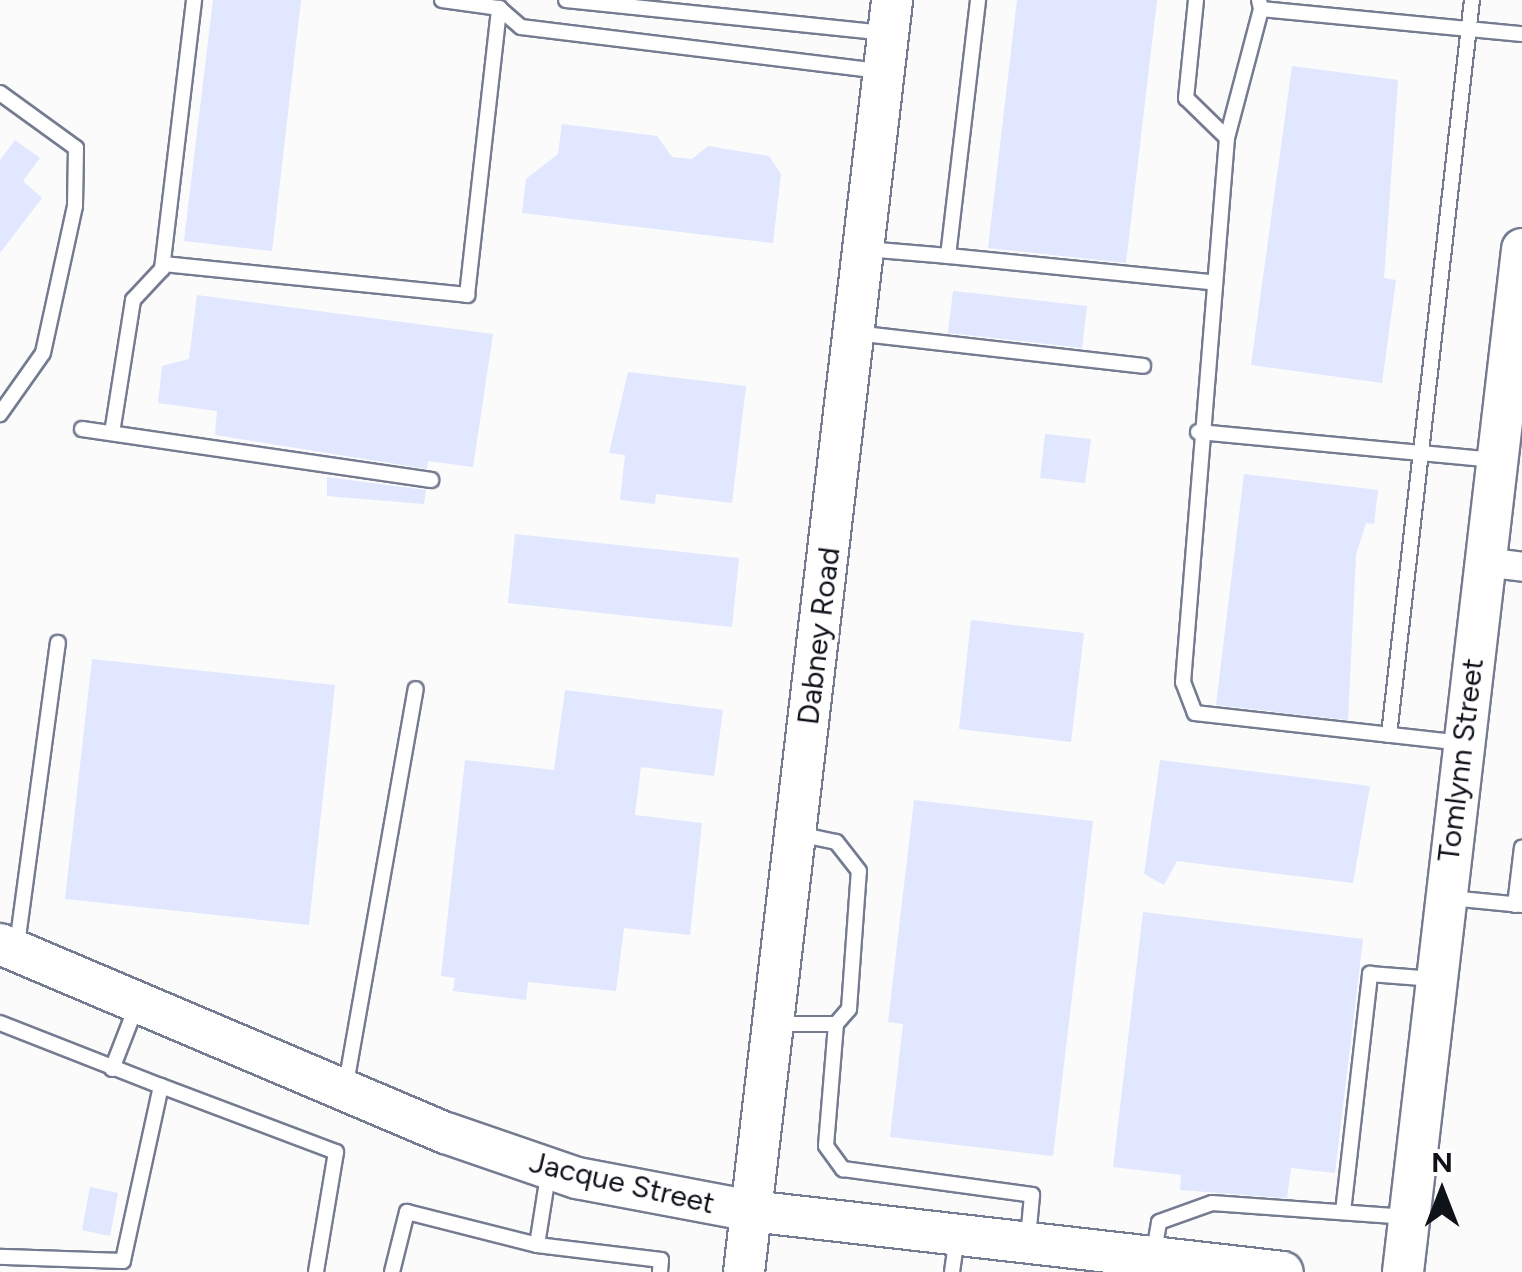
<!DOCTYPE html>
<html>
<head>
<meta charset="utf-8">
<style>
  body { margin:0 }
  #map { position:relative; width:1522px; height:1272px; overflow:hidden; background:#fbfbfb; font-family:Figtree,sans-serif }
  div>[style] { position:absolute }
  .building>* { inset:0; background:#e0e7fe }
  .roads { filter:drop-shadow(2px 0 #757b90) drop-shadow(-2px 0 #757b90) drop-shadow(0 2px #757b90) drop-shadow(0 -2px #757b90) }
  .lane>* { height:14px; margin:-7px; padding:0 7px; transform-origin:7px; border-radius:7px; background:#fff }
  .street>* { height:28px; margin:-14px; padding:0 14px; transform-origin:14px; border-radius:14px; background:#fff }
  .secondary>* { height:40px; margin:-20px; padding:0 20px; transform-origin:20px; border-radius:20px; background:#fff }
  span { translate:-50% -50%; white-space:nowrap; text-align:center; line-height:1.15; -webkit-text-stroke:8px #fff; paint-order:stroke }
  .street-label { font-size:30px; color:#10121a }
  .north { position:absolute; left:1392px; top:1142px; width:100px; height:100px; -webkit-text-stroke:8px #fff; paint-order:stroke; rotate:0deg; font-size:28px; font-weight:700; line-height:40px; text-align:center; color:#10121a }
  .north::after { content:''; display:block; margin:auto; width:35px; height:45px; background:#10121a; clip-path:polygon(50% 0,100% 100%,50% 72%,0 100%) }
</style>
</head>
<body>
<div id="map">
  <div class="building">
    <i style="clip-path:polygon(213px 0,301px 0,272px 251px,184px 241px)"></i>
    <i style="clip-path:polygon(1017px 0,1157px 0,1126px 263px,988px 248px)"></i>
    <i style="clip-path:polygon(1292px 66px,1398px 80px,1384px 278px,1396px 280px,1382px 383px,1251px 365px)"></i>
    <i style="clip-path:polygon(562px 124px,657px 136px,672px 157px,692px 159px,708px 146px,769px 156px,781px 174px,773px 243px,522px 213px,526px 179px,558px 154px)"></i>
    <i style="clip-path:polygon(15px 140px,40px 158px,23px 181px,42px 198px,0 253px,0 160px)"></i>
    <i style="clip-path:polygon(953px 291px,1087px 306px,1082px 348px,948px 333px)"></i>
    <i style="clip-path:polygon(197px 295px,493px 334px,473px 467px,428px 461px,427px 469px,215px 435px,217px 411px,158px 403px,162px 366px,189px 359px)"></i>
    <i style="clip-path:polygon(628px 372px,746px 386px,732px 503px,656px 494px,655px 504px,620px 500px,625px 455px,609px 453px)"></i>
    <i style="clip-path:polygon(1045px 434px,1091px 439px,1085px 483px,1040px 478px)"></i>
    <i style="clip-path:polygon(1244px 474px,1378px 490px,1374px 524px,1366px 523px,1356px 555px,1348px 720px,1216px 705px)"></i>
    <i style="clip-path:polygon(327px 477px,426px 490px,424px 504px,327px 496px)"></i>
    <i style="clip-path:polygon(515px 534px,739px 558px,732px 627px,508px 603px)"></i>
    <i style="clip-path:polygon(971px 620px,1084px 633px,1071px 742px,959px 729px)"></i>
    <i style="clip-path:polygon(92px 659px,335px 685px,309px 925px,65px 899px)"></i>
    <i style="clip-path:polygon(565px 690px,723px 710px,714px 776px,641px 767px,635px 815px,702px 823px,690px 935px,624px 928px,616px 991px,528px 982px,526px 1000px,453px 991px,455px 978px,441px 976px,465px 760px,554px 770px)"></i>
    <i style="clip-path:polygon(1160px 760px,1370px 786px,1353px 883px,1177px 861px,1164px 885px,1144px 874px)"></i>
    <i style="clip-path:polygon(914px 800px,1093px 821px,1053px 1156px,890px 1137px,903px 1024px,888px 1022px)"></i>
    <i style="clip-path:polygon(1143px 912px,1363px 939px,1335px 1173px,1291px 1168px,1287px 1198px,1180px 1190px,1181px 1175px,1113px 1167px)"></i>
    <i style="clip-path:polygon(90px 1187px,118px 1193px,110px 1236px,82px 1230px)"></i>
  </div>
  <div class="roads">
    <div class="lane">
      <i style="left:442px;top:0;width:58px;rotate:8deg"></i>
      <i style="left:499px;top:8px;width:29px;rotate:41deg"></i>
      <i style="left:521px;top:27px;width:362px;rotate:7deg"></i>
      <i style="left:566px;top:0;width:320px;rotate:5.9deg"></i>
      <i style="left:1196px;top:0;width:99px;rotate:95.8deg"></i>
      <i style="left:1186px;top:98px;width:57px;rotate:44.3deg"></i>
      <i style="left:1227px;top:138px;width:546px;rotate:94.62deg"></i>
      <i style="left:1183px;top:682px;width:33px;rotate:69deg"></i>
      <i style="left:1195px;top:713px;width:269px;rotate:6.4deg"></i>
      <i style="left:1259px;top:0;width:9px;rotate:77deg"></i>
      <i style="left:1261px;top:9px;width:262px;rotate:5.5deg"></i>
      <i style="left:0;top:93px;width:94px;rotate:35.9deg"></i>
      <i style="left:76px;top:148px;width:58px;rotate:91deg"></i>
      <i style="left:75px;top:206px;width:150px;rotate:102.3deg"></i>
      <i style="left:43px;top:353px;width:75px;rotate:125.2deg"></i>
      <i style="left:1227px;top:138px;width:133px;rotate:-75.2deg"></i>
      <i style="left:867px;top:249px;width:81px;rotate:4.9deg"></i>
      <i style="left:948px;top:256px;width:258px;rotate:-83.3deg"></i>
      <i style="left:948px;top:256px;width:263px;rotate:5.7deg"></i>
      <i style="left:163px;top:264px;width:306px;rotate:5.8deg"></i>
      <i style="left:467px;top:295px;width:289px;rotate:-83.6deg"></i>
      <i style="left:855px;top:333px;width:290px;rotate:6.5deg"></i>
      <i style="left:82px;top:429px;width:353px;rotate:8.3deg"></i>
      <i style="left:1198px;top:432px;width:299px;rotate:5.4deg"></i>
      <i style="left:112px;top:433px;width:135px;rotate:-81deg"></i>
      <i style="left:133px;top:300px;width:42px;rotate:-46.9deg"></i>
      <i style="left:162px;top:269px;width:271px;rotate:-83.2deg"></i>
      <i style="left:1389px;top:735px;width:740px;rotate:-83.56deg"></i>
      <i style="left:1450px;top:898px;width:72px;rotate:5.6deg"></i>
      <i style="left:1515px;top:905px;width:58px;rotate:-83.1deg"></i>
      <i style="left:17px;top:945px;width:305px;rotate:-82.3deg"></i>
      <i style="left:0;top:1023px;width:173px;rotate:21.4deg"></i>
      <i style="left:161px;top:1086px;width:179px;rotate:102.3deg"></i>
      <i style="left:123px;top:1261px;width:123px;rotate:-178.1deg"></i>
      <i style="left:778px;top:1024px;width:58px"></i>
      <i style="left:836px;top:1024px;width:20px;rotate:-49deg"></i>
      <i style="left:849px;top:1009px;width:138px;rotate:-85.9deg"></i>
      <i style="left:859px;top:871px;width:37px;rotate:-128deg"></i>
      <i style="left:836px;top:842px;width:38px;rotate:-168deg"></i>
      <i style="left:836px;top:1024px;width:122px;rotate:94.7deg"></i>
      <i style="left:826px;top:1146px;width:29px;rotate:54deg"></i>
      <i style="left:843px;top:1169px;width:191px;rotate:7.8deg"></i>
      <i style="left:1032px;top:1195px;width:44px;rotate:95.2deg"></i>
      <i style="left:112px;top:1069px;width:66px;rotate:-68.8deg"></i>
      <i style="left:346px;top:1084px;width:401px;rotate:-80deg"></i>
      <i style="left:161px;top:1086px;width:187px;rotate:20.7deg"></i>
      <i style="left:336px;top:1152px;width:122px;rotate:99.5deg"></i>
      <i style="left:549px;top:1169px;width:77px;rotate:99deg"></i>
      <i style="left:537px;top:1245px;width:125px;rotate:6.9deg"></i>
      <i style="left:661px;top:1260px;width:12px;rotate:95deg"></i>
      <i style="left:1343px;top:1212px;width:240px;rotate:-83.5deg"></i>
      <i style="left:1370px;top:974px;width:64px;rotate:4.5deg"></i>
      <i style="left:1154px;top:1251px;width:29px;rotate:-80deg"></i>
      <i style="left:1159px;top:1222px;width:56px;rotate:-19.7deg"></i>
      <i style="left:1212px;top:1203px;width:196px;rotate:4.1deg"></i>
      <i style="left:392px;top:1272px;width:62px;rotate:-76deg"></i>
      <i style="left:407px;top:1212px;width:134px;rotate:14.2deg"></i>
      <i style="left:952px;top:1272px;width:34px;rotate:-82deg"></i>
    </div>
    <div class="street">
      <i style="left:1484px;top:562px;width:38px;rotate:7deg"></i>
    </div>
    <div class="secondary">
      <i style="left:0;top:944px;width:484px;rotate:23deg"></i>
      <i style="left:446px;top:1133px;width:139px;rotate:19deg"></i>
      <i style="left:577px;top:1178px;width:177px;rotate:10.7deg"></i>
      <i style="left:751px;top:1211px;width:535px;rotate:6.54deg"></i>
      <i style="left:744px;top:1272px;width:1281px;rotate:-83.36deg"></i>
      <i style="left:1403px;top:1272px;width:1030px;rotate:-83.36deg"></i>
    </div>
  </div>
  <div class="street-label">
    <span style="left:819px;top:636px;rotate:-83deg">Dabney Road</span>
    <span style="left:1461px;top:760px;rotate:-83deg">Tomlynn Street</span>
    <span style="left:622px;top:1183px;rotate:13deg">Jacque Street</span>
  </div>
  <div class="north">N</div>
</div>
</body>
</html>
